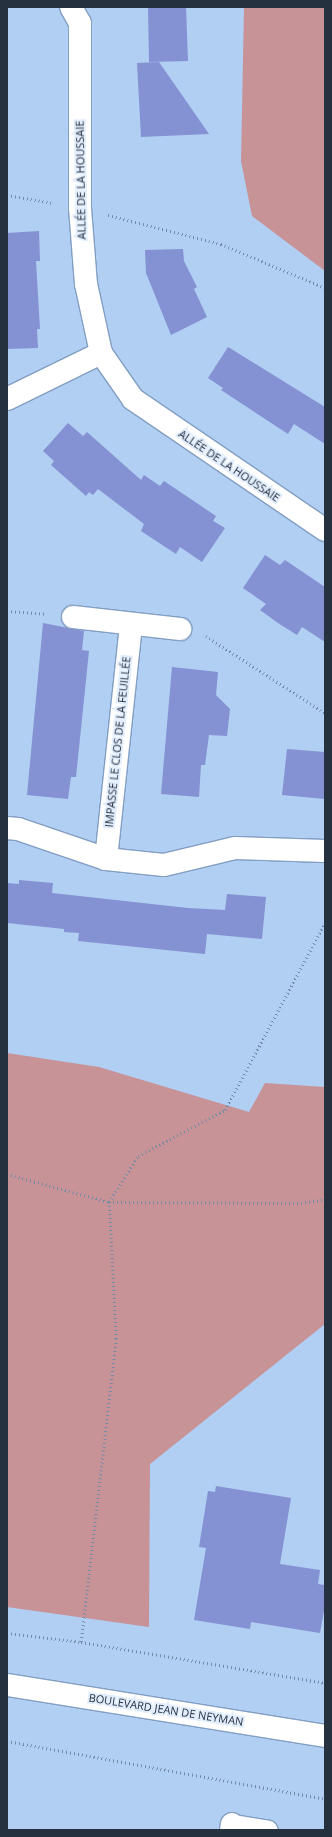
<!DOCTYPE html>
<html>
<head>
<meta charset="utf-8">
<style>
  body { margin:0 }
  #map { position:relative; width:332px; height:1837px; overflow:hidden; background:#b1cef3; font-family:"Open Sans",sans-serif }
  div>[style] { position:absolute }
  .green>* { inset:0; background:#c79396 }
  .building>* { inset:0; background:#8491d3 }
  .path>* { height:2.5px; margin-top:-1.25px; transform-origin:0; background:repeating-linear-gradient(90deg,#758aa5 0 1px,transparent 0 4px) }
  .roads { filter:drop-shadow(1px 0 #829ec1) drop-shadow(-1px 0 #829ec1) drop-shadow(0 1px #829ec1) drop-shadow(0 -1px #829ec1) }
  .lane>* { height:19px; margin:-9.5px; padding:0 9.5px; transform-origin:9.5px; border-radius:9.5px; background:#fff }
  .street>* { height:22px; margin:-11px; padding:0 11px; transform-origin:11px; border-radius:11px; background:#fff }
  .secondary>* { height:22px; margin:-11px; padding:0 11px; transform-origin:11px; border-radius:11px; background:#fff }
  span { translate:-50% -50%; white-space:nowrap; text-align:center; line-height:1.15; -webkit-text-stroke:4px #e1edfc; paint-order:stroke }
  .street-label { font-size:11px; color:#26313f }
  .frame { position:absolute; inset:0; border:8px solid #26313f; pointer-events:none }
</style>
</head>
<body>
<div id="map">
  <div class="green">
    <i style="clip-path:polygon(244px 7px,325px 7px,325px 271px,252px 216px,241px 161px)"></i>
    <i style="clip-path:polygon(7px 1053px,99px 1067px,249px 1112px,265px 1083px,325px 1087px,325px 1324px,150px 1464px,149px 1627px,7px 1607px)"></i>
  </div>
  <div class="building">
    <i style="clip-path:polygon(148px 7px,186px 7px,188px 61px,149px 62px)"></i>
    <i style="clip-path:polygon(159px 62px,209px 134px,141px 137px,137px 63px)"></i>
    <i style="clip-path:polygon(39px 231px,40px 261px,36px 261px,40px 329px,37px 329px,38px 348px,7px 349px,7px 233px)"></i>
    <i style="clip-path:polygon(183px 249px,184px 261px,197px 287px,194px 289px,207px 317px,171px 335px,146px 273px,145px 250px)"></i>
    <i style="clip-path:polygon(228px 347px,325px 407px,325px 444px,294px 424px,288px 434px,221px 390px,223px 388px,208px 378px)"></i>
    <i style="clip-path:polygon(68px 423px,83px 436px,87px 432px,141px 480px,144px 475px,160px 486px,164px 481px,216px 516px,213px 521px,225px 528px,202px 562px,180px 547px,176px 554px,141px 531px,144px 524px,98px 489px,93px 495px,89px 492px,86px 496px,51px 465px,54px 461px,43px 451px)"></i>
    <i style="clip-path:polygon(265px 555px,280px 565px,285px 560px,325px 587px,325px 642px,302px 627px,297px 635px,278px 623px,260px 610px,266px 604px,243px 588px)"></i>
    <i style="clip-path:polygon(43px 623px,84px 631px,82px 650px,89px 651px,76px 777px,71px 777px,68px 799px,27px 795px)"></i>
    <i style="clip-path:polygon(172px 667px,218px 672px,216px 695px,230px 709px,227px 736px,209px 735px,205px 765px,201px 765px,199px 797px,161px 794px)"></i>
    <i style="clip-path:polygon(287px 749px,325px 752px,325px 799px,282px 795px)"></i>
    <i style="clip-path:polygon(19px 880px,53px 883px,52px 893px,188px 908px,225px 910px,227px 894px,266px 897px,262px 939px,207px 934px,205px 954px,78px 941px,79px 933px,64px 932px,64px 929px,7px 923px,7px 883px,19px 884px)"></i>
    <i style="clip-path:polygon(216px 1486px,291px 1498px,280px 1564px,320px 1570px,318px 1584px,325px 1585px,325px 1605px,320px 1633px,251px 1622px,250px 1629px,194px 1620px,206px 1548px,199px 1547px,208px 1491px,215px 1492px)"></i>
  </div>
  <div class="path">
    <i style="left:7px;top:195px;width:47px;rotate:9.9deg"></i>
    <i style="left:108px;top:215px;width:117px;rotate:14.4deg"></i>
    <i style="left:221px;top:244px;width:113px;rotate:22.9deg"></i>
    <i style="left:7px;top:611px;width:39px;rotate:4deg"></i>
    <i style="left:206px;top:636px;width:142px;rotate:32.9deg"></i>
    <i style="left:7px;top:1174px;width:106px;rotate:15.4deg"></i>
    <i style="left:109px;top:1202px;width:192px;rotate:0.3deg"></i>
    <i style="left:301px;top:1203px;width:24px;rotate:-9deg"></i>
    <i style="left:7px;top:1633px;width:75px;rotate:6.9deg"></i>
    <i style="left:81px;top:1642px;width:247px;rotate:9.5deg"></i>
    <i style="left:81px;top:1642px;width:305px;rotate:-83.4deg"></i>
    <i style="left:116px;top:1339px;width:137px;rotate:-92.9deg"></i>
    <i style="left:109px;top:1202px;width:54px;rotate:-57.8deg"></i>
    <i style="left:138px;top:1156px;width:98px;rotate:-27.9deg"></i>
    <i style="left:225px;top:1110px;width:212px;rotate:-61.9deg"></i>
    <i style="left:7px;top:1741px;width:323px;rotate:10.3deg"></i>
  </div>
  <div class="roads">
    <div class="lane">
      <i style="left:232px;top:1824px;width:36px;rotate:9deg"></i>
    </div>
    <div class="street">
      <i style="left:71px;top:7px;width:18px;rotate:61deg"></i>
      <i style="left:80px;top:23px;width:185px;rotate:90deg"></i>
      <i style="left:80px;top:208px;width:76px;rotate:85.5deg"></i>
      <i style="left:86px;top:284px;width:71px;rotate:77.7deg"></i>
      <i style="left:101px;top:353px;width:56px;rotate:55.2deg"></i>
      <i style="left:133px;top:399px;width:232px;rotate:34.3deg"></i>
      <i style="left:7px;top:399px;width:105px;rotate:-26.1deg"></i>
      <i style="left:73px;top:617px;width:108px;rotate:6.4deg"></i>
      <i style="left:7px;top:828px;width:11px;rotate:5deg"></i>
      <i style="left:18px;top:829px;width:93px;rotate:18.8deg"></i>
      <i style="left:106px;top:859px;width:58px;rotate:5.9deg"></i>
      <i style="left:164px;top:865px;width:73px;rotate:-13.5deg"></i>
      <i style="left:235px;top:848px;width:90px;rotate:1.9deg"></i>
      <i style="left:106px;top:859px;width:236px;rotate:-83.9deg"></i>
      <i style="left:231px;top:1830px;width:6px;rotate:-81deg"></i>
    </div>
    <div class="secondary">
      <i style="left:7px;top:1685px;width:322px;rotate:9.1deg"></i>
    </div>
  </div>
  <div class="street-label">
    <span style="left:81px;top:180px;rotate:-91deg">ALLÉE DE LA HOUSSAIE</span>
    <span style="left:229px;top:466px;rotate:34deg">ALLÉE DE LA HOUSSAIE</span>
    <span style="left:118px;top:742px;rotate:-84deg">IMPASSE LE CLOS DE LA FEUILLÉE</span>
    <span style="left:166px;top:1710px;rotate:9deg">BOULEVARD JEAN DE NEYMAN</span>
  </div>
  <div class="frame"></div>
</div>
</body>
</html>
